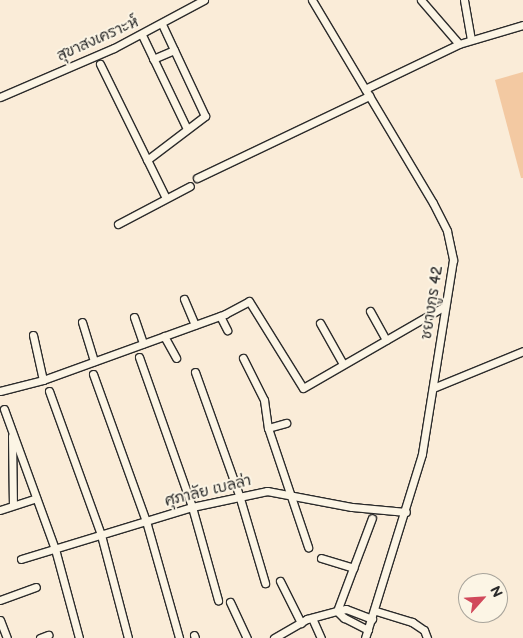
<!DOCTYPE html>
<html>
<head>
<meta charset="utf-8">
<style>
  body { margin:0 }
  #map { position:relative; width:523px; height:638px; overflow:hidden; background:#faecd8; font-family:"Balsamiq Sans","Playpen Sans Thai",sans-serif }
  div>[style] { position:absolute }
  .building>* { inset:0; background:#f3c9a2 }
  .roads { filter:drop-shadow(1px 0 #2b2b2b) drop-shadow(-1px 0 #2b2b2b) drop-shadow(0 1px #2b2b2b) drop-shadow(0 -1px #2b2b2b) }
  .street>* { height:7px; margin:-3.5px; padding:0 3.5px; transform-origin:3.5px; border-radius:3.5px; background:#fcf5e5 }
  span { translate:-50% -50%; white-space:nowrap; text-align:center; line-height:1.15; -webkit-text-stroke:4px #fcf5e5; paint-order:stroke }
  .street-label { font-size:15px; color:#2b2b2b }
  .north { position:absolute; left:458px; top:573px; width:50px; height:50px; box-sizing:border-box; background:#fcf5e5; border:1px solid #a8a49b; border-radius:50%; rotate:64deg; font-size:14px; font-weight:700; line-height:20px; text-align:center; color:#2b2b2b }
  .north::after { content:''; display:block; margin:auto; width:18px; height:22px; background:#d1495b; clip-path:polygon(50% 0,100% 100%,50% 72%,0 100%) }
</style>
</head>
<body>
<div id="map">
  <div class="building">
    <i style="clip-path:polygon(523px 72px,523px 178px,521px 178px,495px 80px)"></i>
  </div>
  <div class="roads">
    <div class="street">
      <i style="left:312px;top:0;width:236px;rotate:59.2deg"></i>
      <i style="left:433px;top:203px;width:31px;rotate:63deg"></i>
      <i style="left:447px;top:231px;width:30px;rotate:78deg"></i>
      <i style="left:453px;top:260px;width:196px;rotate:99.1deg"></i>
      <i style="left:422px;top:454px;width:193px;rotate:107.2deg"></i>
      <i style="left:421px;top:0;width:58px;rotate:49.2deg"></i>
      <i style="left:459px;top:44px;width:67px;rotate:-16.5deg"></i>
      <i style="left:464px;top:0;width:40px;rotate:80deg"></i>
      <i style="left:142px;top:35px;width:104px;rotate:64.4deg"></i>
      <i style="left:153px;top:59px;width:23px;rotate:-23deg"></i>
      <i style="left:100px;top:64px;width:149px;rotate:63.8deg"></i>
      <i style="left:365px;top:89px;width:104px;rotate:-25.6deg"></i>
      <i style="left:0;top:97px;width:124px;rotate:-23.3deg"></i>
      <i style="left:114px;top:48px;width:102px;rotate:-28.1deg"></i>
      <i style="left:147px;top:160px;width:73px;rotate:-37.2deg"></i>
      <i style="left:205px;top:116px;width:102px;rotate:-115.1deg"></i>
      <i style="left:197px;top:178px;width:191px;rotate:-25.5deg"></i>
      <i style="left:118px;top:224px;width:81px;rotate:-27.8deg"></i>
      <i style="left:184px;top:299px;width:28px;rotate:67deg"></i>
      <i style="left:370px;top:311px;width:33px;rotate:61deg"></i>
      <i style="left:220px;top:316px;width:16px;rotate:63deg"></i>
      <i style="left:134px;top:317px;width:28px;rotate:71deg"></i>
      <i style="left:82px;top:322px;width:41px;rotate:72.9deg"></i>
      <i style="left:320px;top:323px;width:47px;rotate:60.7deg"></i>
      <i style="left:33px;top:335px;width:46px;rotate:77.5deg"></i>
      <i style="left:164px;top:336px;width:25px;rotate:61deg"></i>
      <i style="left:139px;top:357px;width:159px;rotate:70.5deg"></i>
      <i style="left:192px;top:507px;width:97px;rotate:74.4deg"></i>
      <i style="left:243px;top:358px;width:47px;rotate:63.4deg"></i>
      <i style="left:264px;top:400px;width:28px;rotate:82deg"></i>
      <i style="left:268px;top:428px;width:126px;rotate:71.4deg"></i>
      <i style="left:195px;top:372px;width:131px;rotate:70.3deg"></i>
      <i style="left:239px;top:495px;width:92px;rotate:73.5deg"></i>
      <i style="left:93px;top:374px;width:156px;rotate:70.2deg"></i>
      <i style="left:146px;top:521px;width:122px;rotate:74.2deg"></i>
      <i style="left:433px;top:388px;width:97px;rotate:-22.3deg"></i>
      <i style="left:0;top:391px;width:44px;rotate:-14.3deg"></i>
      <i style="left:43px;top:380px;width:194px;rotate:-19.9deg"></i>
      <i style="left:225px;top:314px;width:27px;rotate:-28deg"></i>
      <i style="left:249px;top:301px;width:102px;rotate:58.2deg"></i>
      <i style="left:303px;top:388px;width:164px;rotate:-30deg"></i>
      <i style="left:49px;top:391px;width:153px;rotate:70.1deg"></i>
      <i style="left:101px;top:535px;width:106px;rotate:75.3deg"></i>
      <i style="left:4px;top:409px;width:149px;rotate:70deg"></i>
      <i style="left:55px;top:549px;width:92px;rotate:74.9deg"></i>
      <i style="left:268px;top:428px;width:19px;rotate:-16deg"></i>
      <i style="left:12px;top:436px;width:69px;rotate:89.2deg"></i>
      <i style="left:0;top:510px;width:38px;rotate:-18deg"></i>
      <i style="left:321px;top:558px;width:34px;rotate:17deg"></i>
      <i style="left:21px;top:559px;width:179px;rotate:-16.9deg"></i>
      <i style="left:192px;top:507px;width:77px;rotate:-12deg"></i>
      <i style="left:267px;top:491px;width:86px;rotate:10.7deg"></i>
      <i style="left:352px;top:507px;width:54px;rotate:5.3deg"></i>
      <i style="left:280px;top:581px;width:47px;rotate:63.4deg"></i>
      <i style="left:0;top:600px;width:38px;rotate:-20deg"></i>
      <i style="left:230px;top:602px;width:40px;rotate:65deg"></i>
      <i style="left:376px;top:611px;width:38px;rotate:17deg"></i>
      <i style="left:412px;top:622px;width:14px;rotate:34deg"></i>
      <i style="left:424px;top:630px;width:9px;rotate:69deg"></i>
      <i style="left:312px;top:618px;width:22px;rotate:66deg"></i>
      <i style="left:0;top:620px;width:19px;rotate:69deg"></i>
      <i style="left:368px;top:630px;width:27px;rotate:-153deg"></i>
      <i style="left:344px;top:618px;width:10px;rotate:-135deg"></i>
      <i style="left:337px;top:611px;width:9px;rotate:-13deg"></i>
      <i style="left:346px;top:609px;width:28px;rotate:21deg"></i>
      <i style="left:194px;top:635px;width:3px;rotate:72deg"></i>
      <i style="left:40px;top:638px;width:9px;rotate:-21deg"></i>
      <i style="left:274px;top:638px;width:38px;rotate:-30deg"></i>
      <i style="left:307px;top:619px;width:31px;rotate:-15deg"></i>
      <i style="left:337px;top:611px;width:99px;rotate:-69.4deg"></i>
    </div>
  </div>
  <div class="street-label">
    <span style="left:98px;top:39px;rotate:-24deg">สุขาสงเคราะห์</span>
    <span style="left:432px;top:303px;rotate:-81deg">ชยางกูร 42</span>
    <span style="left:208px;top:491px;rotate:-14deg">ศุภาลัย เบลล่า</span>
  </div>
  <div class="north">N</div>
</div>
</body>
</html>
